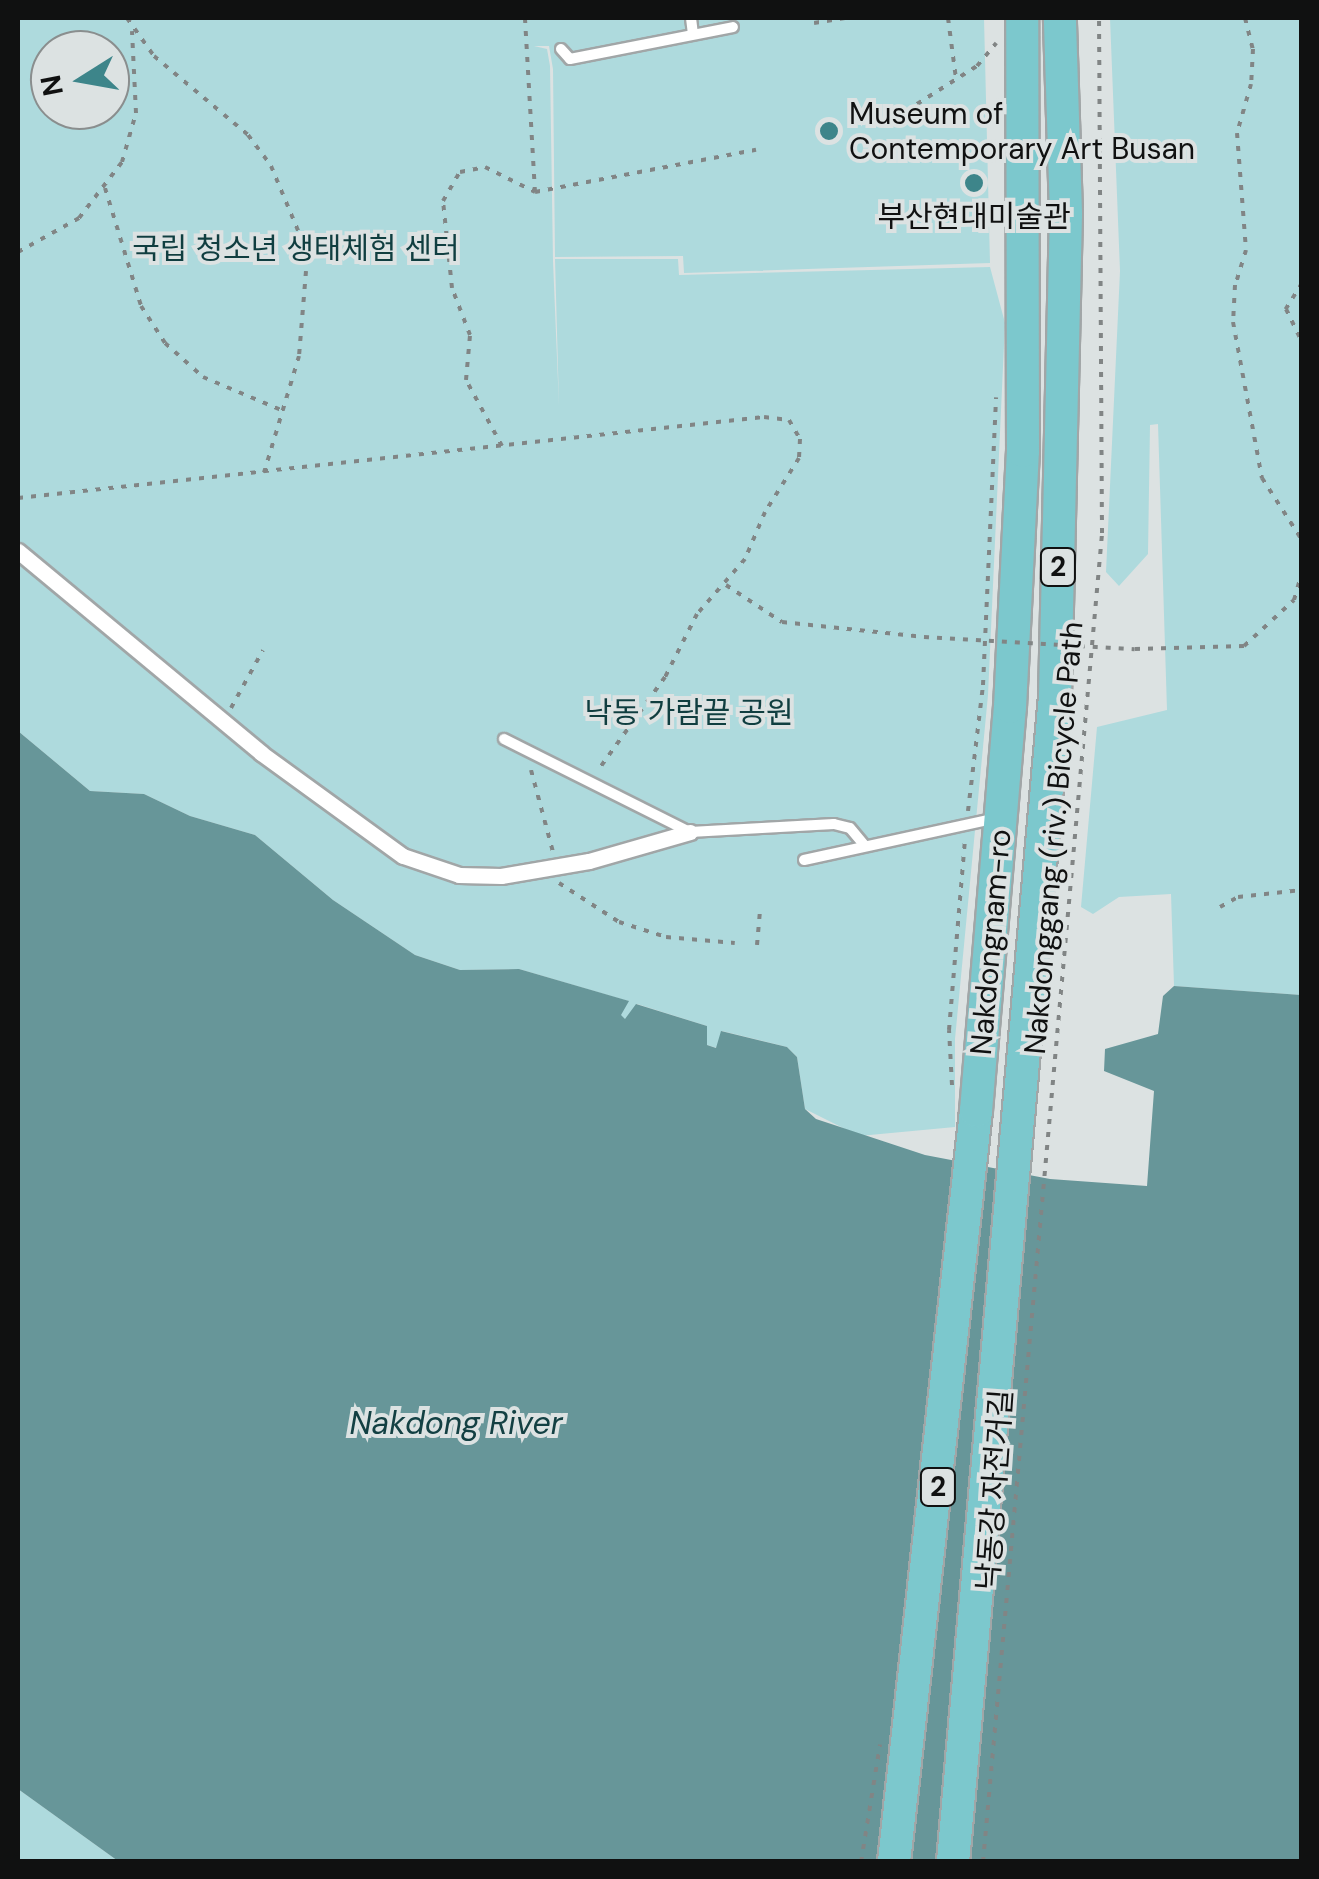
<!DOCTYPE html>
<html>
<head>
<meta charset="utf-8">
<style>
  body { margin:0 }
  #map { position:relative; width:1319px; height:1879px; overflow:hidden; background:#dce2e2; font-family:"DM Sans","Noto Sans KR",sans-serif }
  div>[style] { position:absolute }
  .green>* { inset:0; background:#aedadd }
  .water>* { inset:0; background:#679699 }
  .path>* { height:4px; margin-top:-2px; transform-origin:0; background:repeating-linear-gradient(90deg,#818585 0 5px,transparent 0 13px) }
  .roads { filter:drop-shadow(2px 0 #a1a6a7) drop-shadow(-2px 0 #a1a6a7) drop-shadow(0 2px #a1a6a7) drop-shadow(0 -2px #a1a6a7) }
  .service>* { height:10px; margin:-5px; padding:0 5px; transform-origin:5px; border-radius:5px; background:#fff }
  .pedestrian>* { height:15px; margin:-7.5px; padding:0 7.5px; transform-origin:7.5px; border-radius:7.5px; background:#fff }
  .primary>* { height:32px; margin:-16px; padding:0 16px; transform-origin:16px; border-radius:16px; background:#7cc8cd }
  .path-bridge>* { height:4px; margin-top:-2px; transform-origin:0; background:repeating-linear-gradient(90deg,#818585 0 5px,transparent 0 13px) }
  .dots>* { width:28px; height:28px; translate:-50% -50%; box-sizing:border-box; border:5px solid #dce2e2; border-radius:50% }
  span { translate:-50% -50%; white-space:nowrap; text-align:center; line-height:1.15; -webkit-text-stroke:8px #dce2e2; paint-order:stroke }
  .shield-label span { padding:2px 8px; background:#dce2e2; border:2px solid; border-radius:8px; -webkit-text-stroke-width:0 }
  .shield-label { font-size:28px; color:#101111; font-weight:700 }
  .poi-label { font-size:30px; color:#101111 }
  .left { translate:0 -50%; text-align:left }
  .park-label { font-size:30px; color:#103e40 }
  .street-label { font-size:30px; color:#101111 }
  .water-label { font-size:32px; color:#134043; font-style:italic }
  .frame { position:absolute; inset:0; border:20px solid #101111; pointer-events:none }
  .north { position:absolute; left:30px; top:30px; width:100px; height:100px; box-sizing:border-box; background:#dce2e2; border:2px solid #8a8e8e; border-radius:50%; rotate:259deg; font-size:28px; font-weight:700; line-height:40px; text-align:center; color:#101111 }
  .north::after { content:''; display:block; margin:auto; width:35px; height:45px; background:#3d858a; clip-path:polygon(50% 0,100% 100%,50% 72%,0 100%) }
</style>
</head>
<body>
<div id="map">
  <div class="green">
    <i style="clip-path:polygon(evenodd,18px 18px,984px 18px,990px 263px,684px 273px,683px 256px,555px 257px,553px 69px,549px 46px,534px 46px,547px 49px,550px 66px,553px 261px,559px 406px,555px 259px,678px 259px,679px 275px,990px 267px,1005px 323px,988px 695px,955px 1039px,955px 1127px,859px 1136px,805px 1109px,797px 1057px,787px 1047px,722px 1031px,717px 1048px,707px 1045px,707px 1026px,637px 1004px,626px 1020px,620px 1016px,628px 1001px,519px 969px,460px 970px,415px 955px,333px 900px,255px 835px,190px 816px,144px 794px,90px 791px,18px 731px,18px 18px,50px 50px,110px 50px,110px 110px,50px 110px,50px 50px)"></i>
    <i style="clip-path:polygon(1110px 18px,1301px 18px,1301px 995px,1174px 986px,1171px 894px,1119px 897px,1093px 914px,1081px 907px,1097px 727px,1167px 710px,1158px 424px,1150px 425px,1148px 554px,1119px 586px,1106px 572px,1120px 271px)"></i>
    <i style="clip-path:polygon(18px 1789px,118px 1861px,18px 1861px)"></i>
  </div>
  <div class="water">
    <i style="clip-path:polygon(18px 731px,90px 791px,144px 794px,190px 816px,255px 835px,333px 900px,415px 955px,460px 970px,519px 969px,629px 1001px,621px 1015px,625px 1019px,636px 1004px,707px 1026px,707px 1045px,716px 1048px,721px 1031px,787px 1047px,797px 1057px,805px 1109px,816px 1119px,925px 1155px,1050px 1179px,1147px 1186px,1154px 1091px,1104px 1071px,1105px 1049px,1158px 1034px,1163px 996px,1174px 986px,1301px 995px,1301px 1861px,118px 1861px,18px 1789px)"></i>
  </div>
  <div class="path">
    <i style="left:127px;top:18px;width:47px;rotate:54.6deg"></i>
    <i style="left:154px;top:56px;width:123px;rotate:40deg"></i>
    <i style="left:248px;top:135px;width:39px;rotate:53deg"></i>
    <i style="left:271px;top:166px;width:73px;rotate:67.3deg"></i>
    <i style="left:299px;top:233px;width:39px;rotate:80deg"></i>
    <i style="left:306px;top:271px;width:85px;rotate:94.7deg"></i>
    <i style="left:299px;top:356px;width:122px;rotate:106.7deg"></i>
    <i style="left:948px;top:18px;width:62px;rotate:82.5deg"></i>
    <i style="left:1245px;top:18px;width:32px;rotate:76deg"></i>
    <i style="left:1253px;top:49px;width:35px;rotate:93deg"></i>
    <i style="left:1251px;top:84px;width:51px;rotate:105.9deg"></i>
    <i style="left:1237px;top:133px;width:117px;rotate:85.6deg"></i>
    <i style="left:1246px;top:250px;width:37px;rotate:107deg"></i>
    <i style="left:1235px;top:285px;width:37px;rotate:93deg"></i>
    <i style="left:1233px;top:322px;width:159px;rotate:79.5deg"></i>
    <i style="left:1262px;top:478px;width:74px;rotate:57.2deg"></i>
    <i style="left:814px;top:23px;width:33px;rotate:-9deg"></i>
    <i style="left:906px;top:111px;width:84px;rotate:-32.4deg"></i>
    <i style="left:977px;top:66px;width:30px;rotate:-50deg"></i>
    <i style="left:105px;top:188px;width:123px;rotate:73deg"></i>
    <i style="left:141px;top:306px;width:44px;rotate:57deg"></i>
    <i style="left:165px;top:343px;width:51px;rotate:41.8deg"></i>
    <i style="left:203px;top:377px;width:90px;rotate:22.9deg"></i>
    <i style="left:535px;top:192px;width:225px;rotate:-10.8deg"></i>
    <i style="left:18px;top:252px;width:70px;rotate:-29.1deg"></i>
    <i style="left:79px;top:218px;width:71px;rotate:-52.5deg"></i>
    <i style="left:122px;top:162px;width:51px;rotate:-74.1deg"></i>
    <i style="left:136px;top:113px;width:82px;rotate:-92.8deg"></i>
    <i style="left:1302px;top:283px;width:31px;rotate:122deg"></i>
    <i style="left:1286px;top:309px;width:37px;rotate:64deg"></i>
    <i style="left:502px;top:446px;width:75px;rotate:-118.6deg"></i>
    <i style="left:466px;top:380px;width:45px;rotate:-84.9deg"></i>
    <i style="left:470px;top:335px;width:50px;rotate:-111deg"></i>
    <i style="left:452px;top:288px;width:87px;rotate:-95.9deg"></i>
    <i style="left:443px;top:201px;width:34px;rotate:-60deg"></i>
    <i style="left:460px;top:172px;width:25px;rotate:-11deg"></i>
    <i style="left:485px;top:167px;width:56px;rotate:26.6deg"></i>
    <i style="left:535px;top:192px;width:174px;rotate:-93.3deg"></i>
    <i style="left:18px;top:498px;width:750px;rotate:-6.2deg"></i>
    <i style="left:764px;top:417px;width:25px;rotate:7deg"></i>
    <i style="left:789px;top:420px;width:22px;rotate:60deg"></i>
    <i style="left:800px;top:439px;width:19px;rotate:93deg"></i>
    <i style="left:799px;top:458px;width:64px;rotate:122.2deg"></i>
    <i style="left:765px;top:512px;width:51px;rotate:113.1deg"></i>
    <i style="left:745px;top:559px;width:73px;rotate:131.1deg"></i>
    <i style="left:697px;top:614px;width:71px;rotate:116.9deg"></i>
    <i style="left:665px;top:677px;width:113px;rotate:125.7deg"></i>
    <i style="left:726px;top:585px;width:67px;rotate:33.5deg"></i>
    <i style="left:782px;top:622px;width:143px;rotate:6deg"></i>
    <i style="left:1135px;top:649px;width:109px;rotate:-1.6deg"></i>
    <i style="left:1244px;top:646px;width:68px;rotate:-42.6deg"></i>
    <i style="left:1294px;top:600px;width:29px;rotate:-74deg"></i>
    <i style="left:231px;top:708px;width:66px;rotate:-61.1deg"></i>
    <i style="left:531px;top:770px;width:85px;rotate:75deg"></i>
    <i style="left:968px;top:811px;width:127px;rotate:-83.2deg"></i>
    <i style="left:983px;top:685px;width:288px;rotate:-87.4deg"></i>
    <i style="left:559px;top:883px;width:72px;rotate:33deg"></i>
    <i style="left:619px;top:922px;width:49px;rotate:17.7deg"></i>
    <i style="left:666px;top:937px;width:69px;rotate:5deg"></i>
    <i style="left:1220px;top:907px;width:21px;rotate:-29deg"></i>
    <i style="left:1238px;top:897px;width:64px;rotate:-6.2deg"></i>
    <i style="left:757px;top:945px;width:33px;rotate:-85deg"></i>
    <i style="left:952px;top:1085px;width:55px;rotate:-93.1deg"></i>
    <i style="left:949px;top:1030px;width:191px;rotate:-85.2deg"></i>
    <i style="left:861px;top:1862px;width:119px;rotate:-80.8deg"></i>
    <i style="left:983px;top:1862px;width:1334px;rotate:-84.88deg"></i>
    <i style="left:1102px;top:533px;width:515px;rotate:-90.33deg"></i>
  </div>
  <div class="roads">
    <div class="service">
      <i style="left:691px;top:18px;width:16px;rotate:83deg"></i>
      <i style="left:561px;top:49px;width:13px;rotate:48deg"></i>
      <i style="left:570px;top:59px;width:166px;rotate:-11.1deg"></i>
      <i style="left:504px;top:739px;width:208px;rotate:26.6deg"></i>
      <i style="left:690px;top:832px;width:144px;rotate:-3.2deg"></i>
      <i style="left:834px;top:824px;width:16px;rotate:14deg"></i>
      <i style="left:850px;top:828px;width:23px;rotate:50deg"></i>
      <i style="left:804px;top:860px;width:197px;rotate:-12.3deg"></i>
    </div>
    <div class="pedestrian">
      <i style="left:18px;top:551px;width:316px;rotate:39.7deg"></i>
      <i style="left:261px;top:753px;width:175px;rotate:36deg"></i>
      <i style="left:403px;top:856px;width:59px;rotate:18.7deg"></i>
      <i style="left:459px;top:875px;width:42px;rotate:1.4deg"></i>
      <i style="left:501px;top:876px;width:89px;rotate:-9.7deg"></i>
      <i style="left:589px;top:861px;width:105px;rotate:-16deg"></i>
    </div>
    <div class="primary">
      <i style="left:894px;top:1862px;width:755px;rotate:-83.77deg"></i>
      <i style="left:976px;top:1111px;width:405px;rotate:-85.2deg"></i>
      <i style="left:1010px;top:707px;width:256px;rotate:-87.1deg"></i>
      <i style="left:1023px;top:451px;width:433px;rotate:-90.1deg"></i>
      <i style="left:953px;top:1862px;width:1169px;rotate:-85deg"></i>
      <i style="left:1055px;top:697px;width:483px;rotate:-88.7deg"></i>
      <i style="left:1066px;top:214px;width:196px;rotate:-91.8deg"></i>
    </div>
  </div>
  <div class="path-bridge">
    <i style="left:924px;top:637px;width:211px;rotate:3.3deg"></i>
  </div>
  <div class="dots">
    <i style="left:829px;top:131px;background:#3d858a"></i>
    <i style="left:974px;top:183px;background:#3d858a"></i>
  </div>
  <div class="shield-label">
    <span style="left:1058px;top:567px">2</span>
    <span style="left:938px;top:1487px">2</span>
  </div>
  <div class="poi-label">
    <span class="left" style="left:849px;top:131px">Museum of<br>Contemporary Art Busan</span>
    <span style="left:974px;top:217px">부산현대미술관</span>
  </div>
  <div class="park-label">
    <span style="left:296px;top:249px">국립 청소년 생태체험 센터</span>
    <span style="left:689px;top:713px">낙동 가람끝 공원</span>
  </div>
  <div class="street-label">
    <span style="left:1054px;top:838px;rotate:-85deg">Nakdonggang (riv.) Bicycle Path</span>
    <span style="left:991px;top:942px;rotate:-85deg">Nakdongnam-ro</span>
    <span style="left:995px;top:1490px;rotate:-86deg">낙동강 자전거길</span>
  </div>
  <div class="water-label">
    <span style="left:456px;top:1423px">Nakdong River</span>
  </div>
  <div class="frame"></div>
  <div class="north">N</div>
</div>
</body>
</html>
